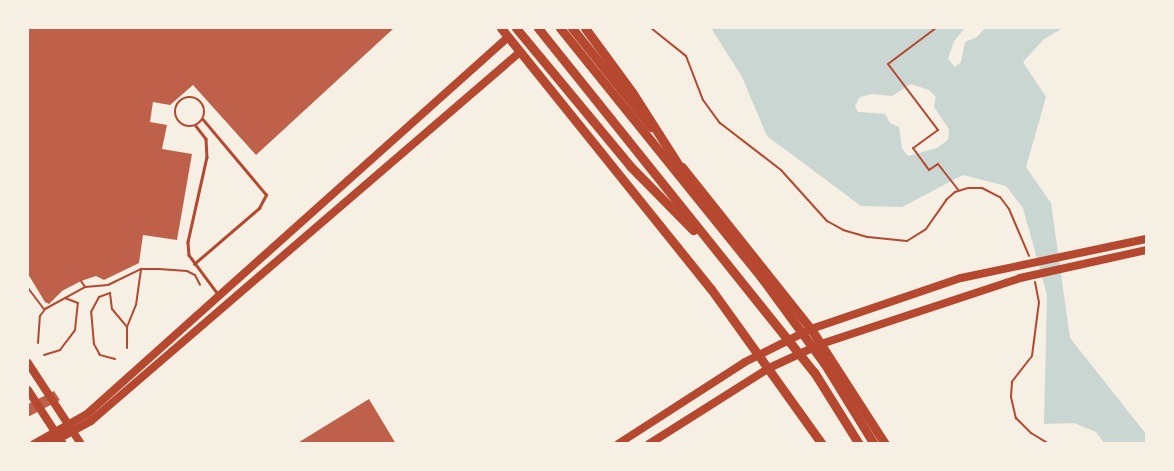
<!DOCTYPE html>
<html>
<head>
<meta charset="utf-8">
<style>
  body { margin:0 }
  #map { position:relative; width:1174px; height:471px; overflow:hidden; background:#f6efe4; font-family:"Titillium Web",sans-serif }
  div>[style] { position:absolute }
  .water>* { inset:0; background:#c9d6d2 }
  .building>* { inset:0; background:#bf614a }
  .path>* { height:2px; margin:-1px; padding:0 1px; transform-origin:1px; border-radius:1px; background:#b5482f }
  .service>* { height:2.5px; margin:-1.25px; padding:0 1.25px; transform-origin:1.25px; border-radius:1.25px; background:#b5482f }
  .service>.ring { margin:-1.25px; padding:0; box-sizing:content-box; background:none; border:2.5px solid #b5482f; border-radius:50% }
  .secondary>* { height:8px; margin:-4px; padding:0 4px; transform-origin:4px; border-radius:4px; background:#b5482f }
  .primary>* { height:9px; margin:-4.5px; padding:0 4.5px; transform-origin:4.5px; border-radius:4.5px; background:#b5482f }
  .trunk>* { height:9px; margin:-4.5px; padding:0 4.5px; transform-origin:4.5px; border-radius:4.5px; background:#b5482f }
  span { translate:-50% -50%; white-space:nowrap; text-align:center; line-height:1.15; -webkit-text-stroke:4px #f6efe4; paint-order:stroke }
  .frame { position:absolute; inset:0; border:29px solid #f6efe4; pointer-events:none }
</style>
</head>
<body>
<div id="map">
  <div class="water">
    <i style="clip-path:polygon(evenodd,711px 28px,965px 28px,954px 41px,948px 59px,955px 67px,961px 62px,965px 42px,977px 37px,985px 28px,1063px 28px,1044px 39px,1023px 62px,1046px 97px,1026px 167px,1051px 203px,1070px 338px,1146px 434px,1146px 443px,1104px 443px,1096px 432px,1074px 423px,1044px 424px,1047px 295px,1023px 208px,1006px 186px,963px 175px,902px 207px,861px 206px,767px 136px,742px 77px,711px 28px,911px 84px,929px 90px,936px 97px,934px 107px,949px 129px,948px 140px,937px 148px,908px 156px,902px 148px,899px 127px,890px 123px,885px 114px,858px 112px,855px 106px,860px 97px,872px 94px,892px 96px,911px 84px)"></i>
  </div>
  <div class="building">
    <i style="clip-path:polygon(28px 28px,394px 28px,256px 155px,193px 85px,170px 105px,153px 102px,150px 122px,167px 125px,162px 149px,192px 154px,177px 240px,143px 235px,139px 263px,104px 280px,96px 276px,81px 281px,62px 291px,49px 304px,45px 302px,28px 274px)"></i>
    <i style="clip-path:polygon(54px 391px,60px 400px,28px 417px,28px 404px)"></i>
    <i style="clip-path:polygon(369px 399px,396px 444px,296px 444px)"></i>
  </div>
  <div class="path">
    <i style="left:651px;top:28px;width:45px;rotate:38.7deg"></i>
    <i style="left:686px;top:56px;width:47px;rotate:68.9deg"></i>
    <i style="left:703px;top:100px;width:29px;rotate:54deg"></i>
    <i style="left:720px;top:123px;width:77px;rotate:37.6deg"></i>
    <i style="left:781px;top:170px;width:69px;rotate:48deg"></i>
    <i style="left:827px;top:221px;width:18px;rotate:29deg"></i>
    <i style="left:843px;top:230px;width:26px;rotate:16deg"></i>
    <i style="left:868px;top:237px;width:39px;rotate:6deg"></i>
    <i style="left:907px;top:241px;width:22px;rotate:-32deg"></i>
    <i style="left:926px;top:229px;width:35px;rotate:-55deg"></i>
    <i style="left:946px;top:200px;width:12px;rotate:-42deg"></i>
    <i style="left:955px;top:192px;width:14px;rotate:-17deg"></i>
    <i style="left:968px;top:188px;width:14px"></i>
    <i style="left:982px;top:188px;width:20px;rotate:27deg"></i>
    <i style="left:1000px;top:197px;width:15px;rotate:53deg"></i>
    <i style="left:1009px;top:209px;width:51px;rotate:66.9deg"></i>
    <i style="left:936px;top:28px;width:60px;rotate:143.1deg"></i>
    <i style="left:888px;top:64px;width:83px;rotate:52.9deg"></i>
    <i style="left:938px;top:130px;width:31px;rotate:144deg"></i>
    <i style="left:913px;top:148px;width:27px;rotate:54deg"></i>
    <i style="left:929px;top:170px;width:11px;rotate:-34deg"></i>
    <i style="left:938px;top:164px;width:33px;rotate:52deg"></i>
    <i style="left:81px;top:281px;width:7px;rotate:56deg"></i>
    <i style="left:1035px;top:282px;width:20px;rotate:79deg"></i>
    <i style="left:1039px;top:302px;width:54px;rotate:97.4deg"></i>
    <i style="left:1032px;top:356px;width:33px;rotate:128deg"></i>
    <i style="left:1012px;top:382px;width:15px;rotate:94deg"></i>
    <i style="left:1011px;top:397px;width:22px;rotate:77deg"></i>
    <i style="left:1016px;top:418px;width:21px;rotate:45deg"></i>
    <i style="left:1031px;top:433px;width:21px;rotate:31deg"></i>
    <i style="left:28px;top:288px;width:26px;rotate:53deg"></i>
    <i style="left:38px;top:343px;width:27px;rotate:-86deg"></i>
    <i style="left:40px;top:316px;width:9px;rotate:-54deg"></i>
    <i style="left:45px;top:309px;width:46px;rotate:-28.8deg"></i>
    <i style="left:85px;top:287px;width:23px;rotate:-5deg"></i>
    <i style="left:108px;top:285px;width:37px;rotate:-26deg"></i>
    <i style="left:141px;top:269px;width:18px"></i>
    <i style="left:159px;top:269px;width:28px;rotate:4deg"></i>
    <i style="left:187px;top:271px;width:9px;rotate:27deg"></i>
    <i style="left:195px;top:275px;width:11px;rotate:63deg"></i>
    <i style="left:127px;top:348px;width:21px;rotate:-90deg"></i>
    <i style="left:127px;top:327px;width:24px;rotate:-68deg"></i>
    <i style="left:136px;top:305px;width:36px;rotate:-82deg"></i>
    <i style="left:44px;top:355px;width:17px;rotate:-17deg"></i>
    <i style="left:60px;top:350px;width:25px;rotate:-53deg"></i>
    <i style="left:75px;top:330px;width:27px;rotate:-84deg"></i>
    <i style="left:78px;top:303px;width:14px;rotate:-159deg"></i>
    <i style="left:115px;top:359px;width:16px;rotate:-165deg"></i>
    <i style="left:100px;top:355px;width:13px;rotate:-119deg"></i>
    <i style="left:94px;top:344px;width:32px;rotate:-95deg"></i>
    <i style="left:91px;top:312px;width:17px;rotate:-62deg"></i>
    <i style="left:99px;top:297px;width:12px;rotate:-20deg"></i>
    <i style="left:110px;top:293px;width:16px;rotate:83deg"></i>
    <i style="left:112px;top:309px;width:23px;rotate:50deg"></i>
  </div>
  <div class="service">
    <i class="ring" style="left:175px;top:97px;width:27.5px;height:27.5px"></i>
    <i style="left:196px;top:126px;width:16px;rotate:52deg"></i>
    <i style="left:206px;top:139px;width:18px;rotate:87deg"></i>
    <i style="left:207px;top:157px;width:87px;rotate:102.6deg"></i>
    <i style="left:188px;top:242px;width:13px;rotate:86deg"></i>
    <i style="left:189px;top:255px;width:49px;rotate:53.4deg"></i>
    <i style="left:194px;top:264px;width:86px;rotate:-40.7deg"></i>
    <i style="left:259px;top:208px;width:15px;rotate:-62deg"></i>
    <i style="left:266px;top:195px;width:98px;rotate:-130deg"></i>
  </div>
  <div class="secondary">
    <i style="left:28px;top:363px;width:97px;rotate:56.8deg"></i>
    <i style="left:28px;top:390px;width:64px;rotate:57.1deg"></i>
    <i style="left:34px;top:444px;width:61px;rotate:-29.5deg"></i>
    <i style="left:87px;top:414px;width:565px;rotate:-41.84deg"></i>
    <i style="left:49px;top:444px;width:48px;rotate:-28.7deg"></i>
    <i style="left:91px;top:421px;width:566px;rotate:-40.7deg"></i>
    <i style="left:618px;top:444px;width:151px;rotate:-32.8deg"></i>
    <i style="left:745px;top:362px;width:74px;rotate:-26.6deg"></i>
    <i style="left:811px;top:329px;width:158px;rotate:-18.8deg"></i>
    <i style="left:961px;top:278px;width:189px;rotate:-11.9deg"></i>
    <i style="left:649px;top:444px;width:142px;rotate:-32.3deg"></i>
    <i style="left:769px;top:368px;width:57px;rotate:-24.8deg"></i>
    <i style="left:821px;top:344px;width:210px;rotate:-18.3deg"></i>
    <i style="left:1020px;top:278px;width:129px;rotate:-12.5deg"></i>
  </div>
  <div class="primary">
    <i style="left:501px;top:28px;width:335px;rotate:51.2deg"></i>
    <i style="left:711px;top:289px;width:191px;rotate:54.4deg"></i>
    <i style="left:572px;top:28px;width:127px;rotate:51.4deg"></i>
    <i style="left:682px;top:167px;width:207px;rotate:51.5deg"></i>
    <i style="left:811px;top:329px;width:137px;rotate:57.2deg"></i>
  </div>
  <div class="trunk">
    <i style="left:516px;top:28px;width:179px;rotate:50.4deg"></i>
    <i style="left:630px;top:166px;width:90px;rotate:45.5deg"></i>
    <i style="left:538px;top:28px;width:441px;rotate:51.3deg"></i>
    <i style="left:814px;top:372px;width:85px;rotate:58deg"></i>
    <i style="left:560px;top:28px;width:320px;rotate:51.1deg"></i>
    <i style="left:761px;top:277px;width:107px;rotate:53.8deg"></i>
    <i style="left:824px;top:363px;width:95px;rotate:58.3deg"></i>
    <i style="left:585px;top:28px;width:79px;rotate:53.7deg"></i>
    <i style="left:632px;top:92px;width:98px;rotate:57.4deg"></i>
  </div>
  <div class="frame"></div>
</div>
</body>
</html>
